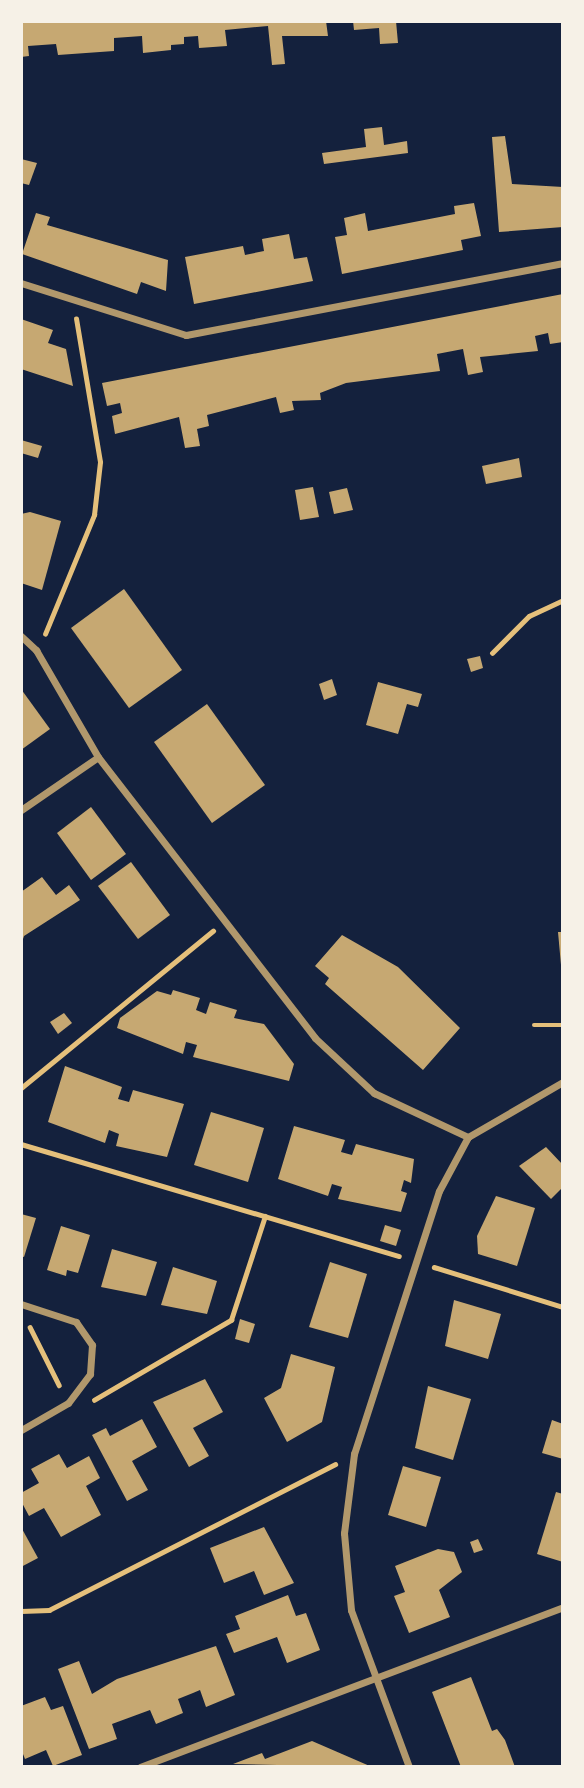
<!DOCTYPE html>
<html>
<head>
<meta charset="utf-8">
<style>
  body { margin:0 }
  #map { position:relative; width:584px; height:1788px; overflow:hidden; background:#14213d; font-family:Mulish,sans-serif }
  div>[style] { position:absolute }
  .building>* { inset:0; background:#c6a872 }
  .path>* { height:4.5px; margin:-2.25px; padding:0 2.25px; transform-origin:2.25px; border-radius:2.25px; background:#e5c07b }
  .minor>* { height:7px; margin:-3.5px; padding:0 3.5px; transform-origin:3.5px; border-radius:3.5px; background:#b1986c }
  span { translate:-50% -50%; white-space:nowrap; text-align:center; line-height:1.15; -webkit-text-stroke:7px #f6f1e7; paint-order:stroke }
  .frame { position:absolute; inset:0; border:23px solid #f6f1e7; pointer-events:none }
</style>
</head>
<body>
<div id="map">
  <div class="building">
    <i style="clip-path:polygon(21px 21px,326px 21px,328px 36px,282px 36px,285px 64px,272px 65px,268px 26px,225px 30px,227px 46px,199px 48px,198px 36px,184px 37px,184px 44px,171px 45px,171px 50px,143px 53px,142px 36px,114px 38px,114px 51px,58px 55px,56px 44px,28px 46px,29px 56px,21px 57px)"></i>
    <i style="clip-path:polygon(353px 21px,396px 21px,398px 43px,380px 44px,379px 28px,354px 30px)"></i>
    <i style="clip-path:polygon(382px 127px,384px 145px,407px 141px,408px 153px,324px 164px,322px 153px,366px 147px,364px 129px)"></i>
    <i style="clip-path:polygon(505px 136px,512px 184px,563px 187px,563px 227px,499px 232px,492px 137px)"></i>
    <i style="clip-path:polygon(21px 159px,37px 163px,29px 185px,21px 183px)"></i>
    <i style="clip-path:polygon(474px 203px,481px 236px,461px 240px,463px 250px,342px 274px,335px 237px,347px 235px,344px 218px,365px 213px,368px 231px,455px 214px,454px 206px)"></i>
    <i style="clip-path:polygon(36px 213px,50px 217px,47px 225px,168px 260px,166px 291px,141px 282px,137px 294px,22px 254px)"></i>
    <i style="clip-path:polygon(289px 234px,294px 259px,307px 257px,313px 281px,194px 304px,185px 257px,243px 246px,245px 255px,264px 251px,262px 239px)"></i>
    <i style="clip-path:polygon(563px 294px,563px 342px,550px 344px,548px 333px,535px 336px,538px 351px,480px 357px,483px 372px,468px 375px,463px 349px,437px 354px,440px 371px,346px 383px,320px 393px,321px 400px,292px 401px,294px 410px,280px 413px,276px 397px,207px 415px,209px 426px,197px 429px,200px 446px,185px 448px,179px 417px,115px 434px,112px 416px,122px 413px,120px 403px,107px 406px,102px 383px)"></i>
    <i style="clip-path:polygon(21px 319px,53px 330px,48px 343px,66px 349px,73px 386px,21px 369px)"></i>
    <i style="clip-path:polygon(21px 440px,42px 446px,38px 458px,21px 453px)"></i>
    <i style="clip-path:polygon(519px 458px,522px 477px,486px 484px,482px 466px)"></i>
    <i style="clip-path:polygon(313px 487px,319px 517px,300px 520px,295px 490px)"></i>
    <i style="clip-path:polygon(347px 488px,353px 510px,334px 514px,329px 492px)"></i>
    <i style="clip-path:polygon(30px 512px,61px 521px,42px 590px,21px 583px,21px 514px)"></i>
    <i style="clip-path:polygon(124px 589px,182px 670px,129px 708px,71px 628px)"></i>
    <i style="clip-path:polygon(480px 656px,483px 668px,471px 672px,467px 659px)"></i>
    <i style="clip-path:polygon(332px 679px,337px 695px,324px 700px,319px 684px)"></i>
    <i style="clip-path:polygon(378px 682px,422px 694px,418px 707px,407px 704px,398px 734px,366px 725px)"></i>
    <i style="clip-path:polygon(21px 689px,50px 729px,21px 750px)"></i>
    <i style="clip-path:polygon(207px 704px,265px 785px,212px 823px,154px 742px)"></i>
    <i style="clip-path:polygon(91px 807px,126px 854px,91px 880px,57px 833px)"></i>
    <i style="clip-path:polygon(131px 862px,170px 915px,138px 939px,98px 886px)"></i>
    <i style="clip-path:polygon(42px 877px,56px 895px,69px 885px,80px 900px,24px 936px,21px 945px,21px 892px)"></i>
    <i style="clip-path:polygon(558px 932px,563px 932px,563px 964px,561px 965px)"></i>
    <i style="clip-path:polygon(342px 935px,398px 967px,460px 1028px,423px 1070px,325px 984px,329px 978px,315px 966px)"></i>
    <i style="clip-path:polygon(173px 990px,200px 998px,196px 1010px,206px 1014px,210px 1002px,237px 1010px,234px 1018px,264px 1024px,294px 1064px,289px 1081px,193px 1057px,197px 1045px,186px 1042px,183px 1054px,117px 1028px,120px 1018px,157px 991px,171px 995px)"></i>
    <i style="clip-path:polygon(64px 1013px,72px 1023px,58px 1034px,50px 1022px)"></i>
    <i style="clip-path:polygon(65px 1066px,122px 1087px,118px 1099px,129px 1102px,133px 1090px,184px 1104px,167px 1157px,116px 1146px,119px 1134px,109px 1130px,105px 1143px,48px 1122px)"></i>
    <i style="clip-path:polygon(211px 1112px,264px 1128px,248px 1182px,194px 1165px)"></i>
    <i style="clip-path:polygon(294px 1126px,345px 1140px,341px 1152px,352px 1155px,356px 1144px,414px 1159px,411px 1183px,404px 1180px,401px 1191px,407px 1193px,401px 1212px,338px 1199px,342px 1187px,332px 1184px,328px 1196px,278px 1179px)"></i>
    <i style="clip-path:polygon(546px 1147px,563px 1165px,563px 1187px,551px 1199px,519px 1166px)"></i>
    <i style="clip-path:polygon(496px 1196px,535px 1208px,517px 1266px,478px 1254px,477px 1236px)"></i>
    <i style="clip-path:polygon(21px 1214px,36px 1218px,24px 1257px,21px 1256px)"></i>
    <i style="clip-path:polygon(385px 1225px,401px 1230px,396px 1246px,380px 1241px)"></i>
    <i style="clip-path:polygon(61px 1226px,90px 1235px,78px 1273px,67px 1270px,66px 1276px,47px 1270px)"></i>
    <i style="clip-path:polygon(112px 1249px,157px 1262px,146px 1296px,101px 1287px)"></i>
    <i style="clip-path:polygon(330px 1262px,367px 1274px,348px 1338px,309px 1327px)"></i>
    <i style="clip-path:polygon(173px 1267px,217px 1281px,207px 1314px,161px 1305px)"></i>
    <i style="clip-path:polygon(454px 1300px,501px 1314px,488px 1359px,445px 1346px)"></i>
    <i style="clip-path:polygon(240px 1319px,255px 1324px,249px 1343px,235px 1339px)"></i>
    <i style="clip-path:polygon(291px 1354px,335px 1367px,322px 1422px,287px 1442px,264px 1398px,281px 1388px)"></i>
    <i style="clip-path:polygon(205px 1379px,223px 1412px,193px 1428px,209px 1456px,189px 1467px,153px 1402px)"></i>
    <i style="clip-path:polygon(428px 1386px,471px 1399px,453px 1460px,415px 1448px)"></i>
    <i style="clip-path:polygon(142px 1419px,157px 1447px,132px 1461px,148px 1490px,127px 1501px,92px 1435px,106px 1428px,110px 1436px)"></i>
    <i style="clip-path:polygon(552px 1420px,563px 1424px,563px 1459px,542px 1453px)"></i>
    <i style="clip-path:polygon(59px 1454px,67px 1468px,89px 1456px,100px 1478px,86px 1486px,101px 1515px,61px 1537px,44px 1508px,29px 1516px,21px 1501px,21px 1493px,39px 1483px,31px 1469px)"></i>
    <i style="clip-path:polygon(403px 1466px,441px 1477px,426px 1527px,388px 1515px)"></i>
    <i style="clip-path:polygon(556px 1492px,563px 1494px,563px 1562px,537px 1554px)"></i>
    <i style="clip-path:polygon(21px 1527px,38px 1558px,21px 1567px)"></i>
    <i style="clip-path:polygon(264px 1527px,294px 1583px,264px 1595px,254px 1571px,224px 1583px,210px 1548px)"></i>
    <i style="clip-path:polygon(478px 1539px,483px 1550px,474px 1553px,470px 1542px)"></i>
    <i style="clip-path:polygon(438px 1549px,454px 1552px,462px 1572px,439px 1590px,450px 1617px,409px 1633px,394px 1596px,405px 1592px,395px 1566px)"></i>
    <i style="clip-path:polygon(288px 1595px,296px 1616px,306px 1613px,320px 1650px,287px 1663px,277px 1637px,234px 1653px,226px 1634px,240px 1629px,235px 1616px)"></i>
    <i style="clip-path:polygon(216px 1646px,235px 1695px,206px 1707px,200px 1690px,193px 1693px,178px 1699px,183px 1713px,156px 1724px,150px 1710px,112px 1724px,117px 1739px,89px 1749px,58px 1669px,79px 1661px,92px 1694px,117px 1679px)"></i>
    <i style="clip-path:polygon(471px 1677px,492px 1731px,497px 1729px,505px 1740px,515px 1767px,461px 1767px,432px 1692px)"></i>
    <i style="clip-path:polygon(45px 1697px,51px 1710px,63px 1706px,82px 1755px,53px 1766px,46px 1750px,25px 1759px,21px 1749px,21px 1706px)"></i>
    <i style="clip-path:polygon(312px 1741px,372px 1767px,233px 1764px,262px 1753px,265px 1759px)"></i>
  </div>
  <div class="path">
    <i style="left:45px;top:634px;width:129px;rotate:-67.6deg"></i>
    <i style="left:94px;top:515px;width:53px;rotate:-83.5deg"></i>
    <i style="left:100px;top:462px;width:145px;rotate:-99.5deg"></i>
    <i style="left:492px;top:653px;width:52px;rotate:-45deg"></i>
    <i style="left:529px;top:616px;width:38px;rotate:-25deg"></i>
    <i style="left:534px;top:1025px;width:29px"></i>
    <i style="left:21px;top:1088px;width:248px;rotate:-39.3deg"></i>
    <i style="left:21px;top:1144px;width:394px;rotate:16.5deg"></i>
    <i style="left:434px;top:1267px;width:135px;rotate:17.2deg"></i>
    <i style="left:30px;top:1327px;width:65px;rotate:63.4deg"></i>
    <i style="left:94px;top:1400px;width:159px;rotate:-30.3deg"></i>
    <i style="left:231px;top:1320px;width:109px;rotate:-71.9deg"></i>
    <i style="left:21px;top:1611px;width:28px;rotate:-2deg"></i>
    <i style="left:49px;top:1610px;width:321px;rotate:-27deg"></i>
  </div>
  <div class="minor">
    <i style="left:21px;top:283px;width:173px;rotate:17.5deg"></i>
    <i style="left:186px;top:335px;width:384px;rotate:-10.8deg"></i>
    <i style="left:21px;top:636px;width:21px;rotate:43deg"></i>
    <i style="left:36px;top:650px;width:124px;rotate:59.9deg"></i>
    <i style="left:98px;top:757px;width:355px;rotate:52.3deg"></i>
    <i style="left:315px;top:1038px;width:81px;rotate:43deg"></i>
    <i style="left:374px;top:1093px;width:104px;rotate:25.1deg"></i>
    <i style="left:21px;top:810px;width:93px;rotate:-34.5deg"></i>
    <i style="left:21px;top:1304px;width:58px;rotate:18.1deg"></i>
    <i style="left:76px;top:1322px;width:28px;rotate:55deg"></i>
    <i style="left:92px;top:1345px;width:29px;rotate:94deg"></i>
    <i style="left:90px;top:1374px;width:36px;rotate:127deg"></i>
    <i style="left:68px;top:1403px;width:54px;rotate:150.1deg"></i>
    <i style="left:140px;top:1767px;width:452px;rotate:-20.7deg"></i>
    <i style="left:409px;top:1767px;width:167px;rotate:-110.3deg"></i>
    <i style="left:351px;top:1610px;width:77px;rotate:-95.2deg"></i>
    <i style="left:344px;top:1533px;width:80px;rotate:-82.8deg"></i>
    <i style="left:354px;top:1454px;width:276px;rotate:-72.1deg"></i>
    <i style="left:439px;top:1191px;width:61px;rotate:-61.8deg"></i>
    <i style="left:468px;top:1137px;width:110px;rotate:-30.1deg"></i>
  </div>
  <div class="frame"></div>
</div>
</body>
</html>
